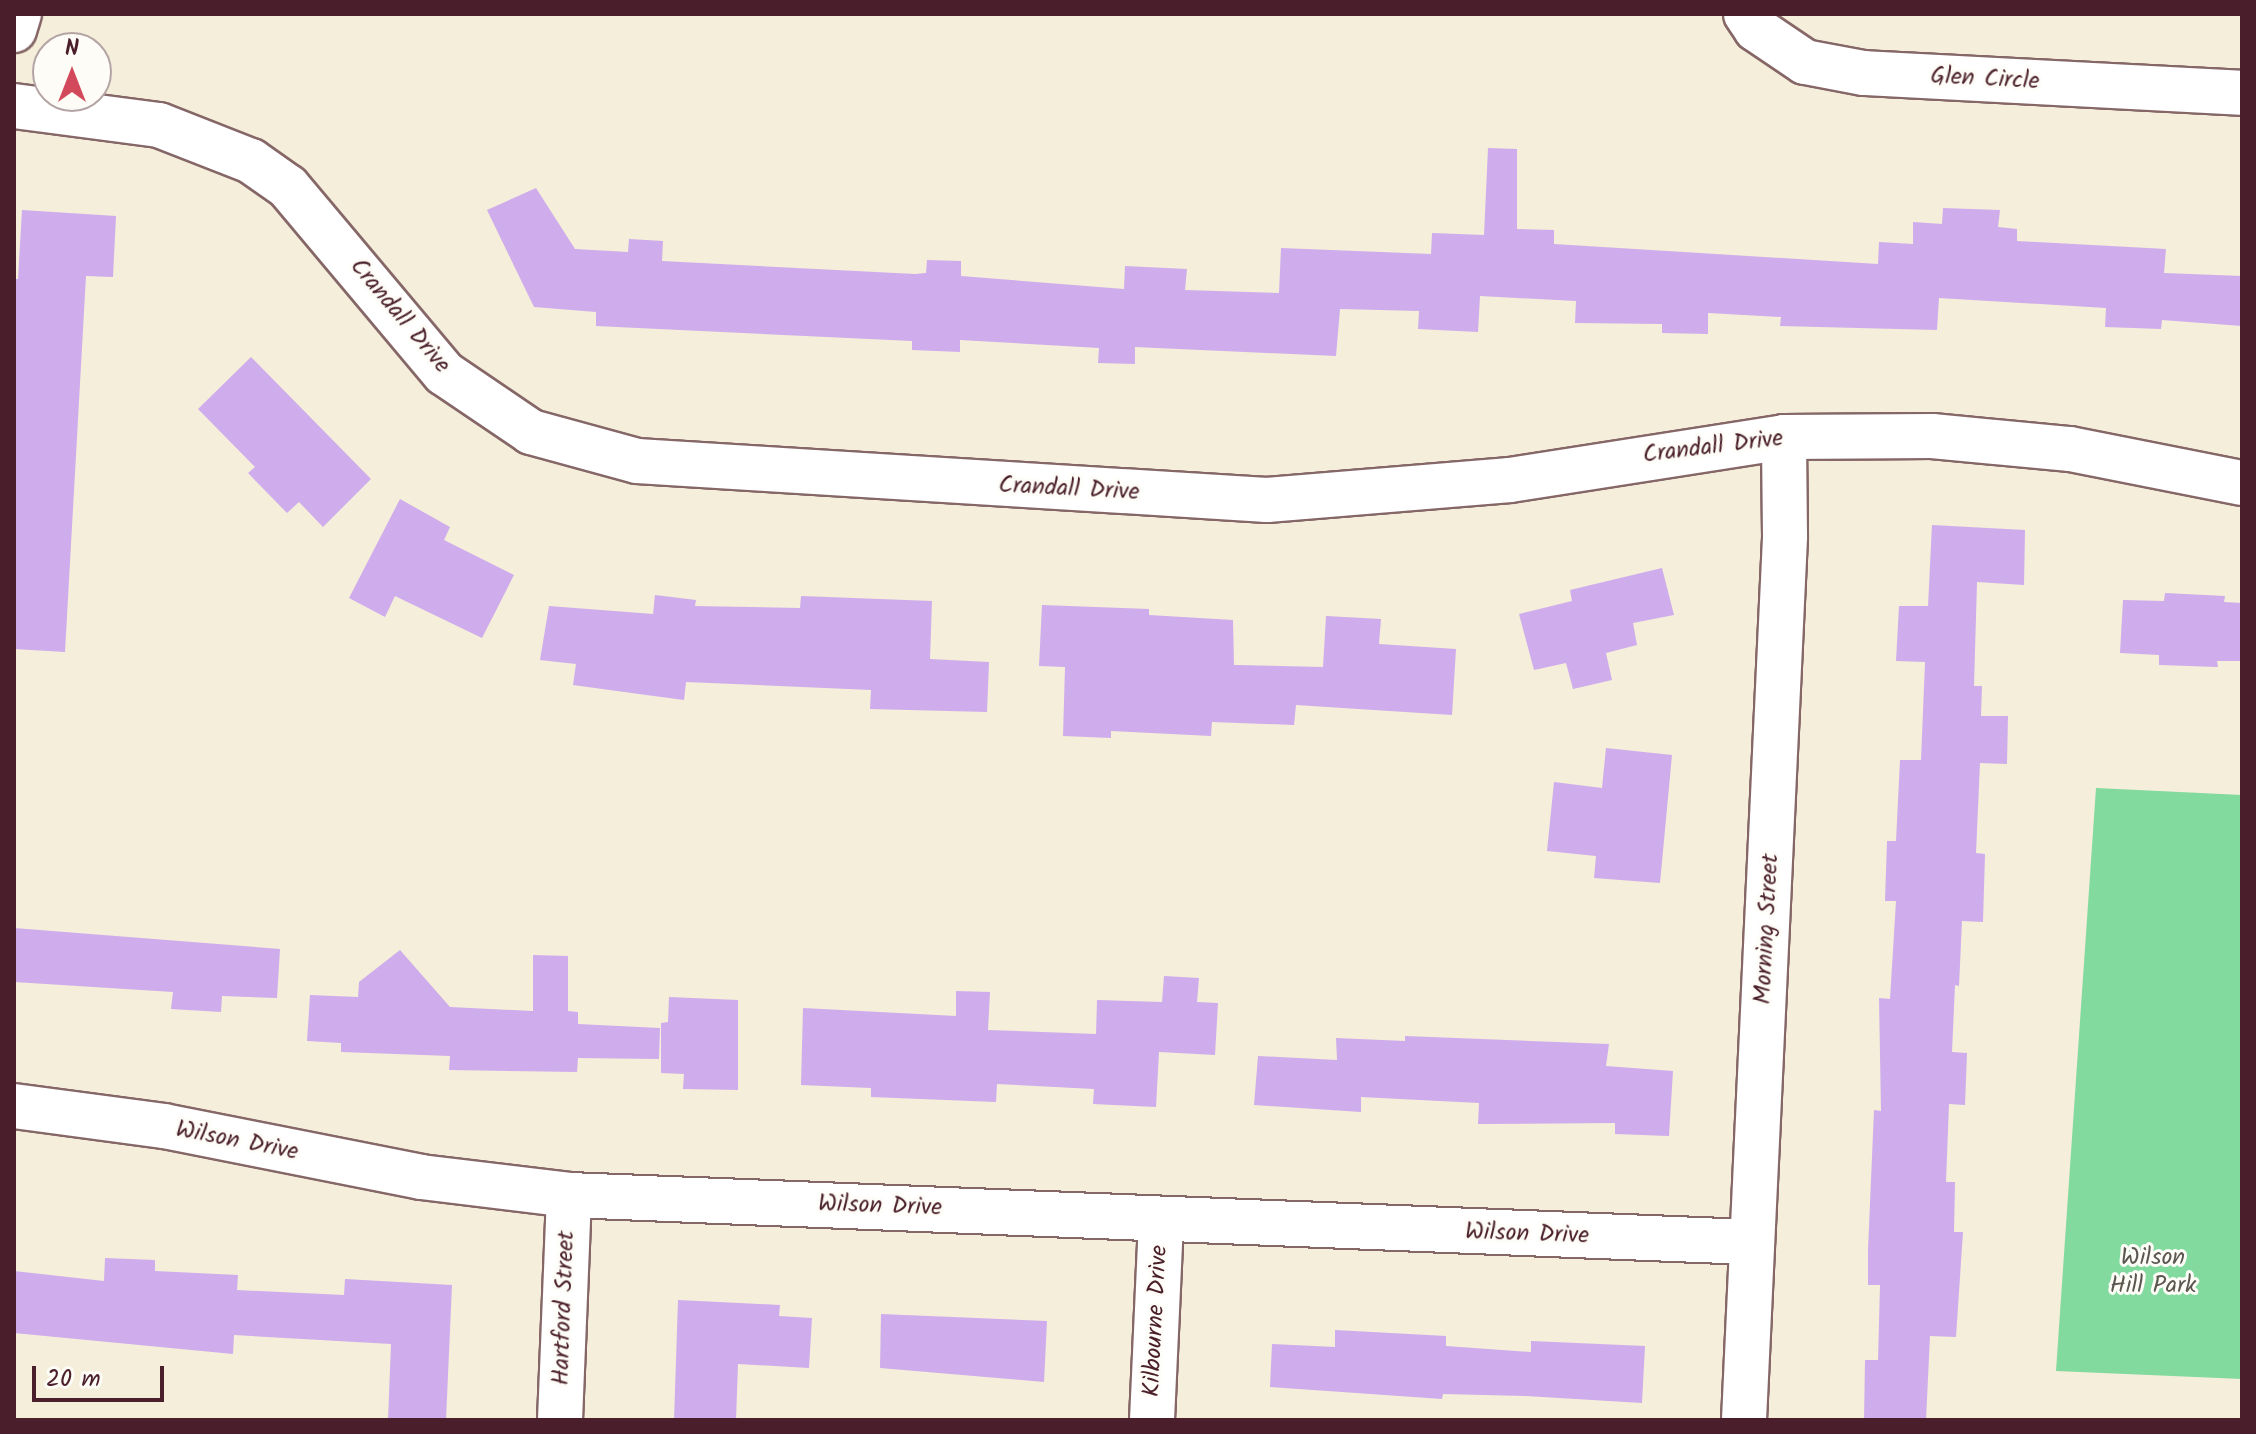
<!DOCTYPE html>
<html>
<head>
<meta charset="utf-8">
<style>
  body { margin:0 }
  #map { position:relative; width:2256px; height:1434px; overflow:hidden; background:#f4eeda; font-family:Kalam,sans-serif }
  div>[style] { position:absolute }
  .green>* { inset:0; background:#82da9f }
  .building>* { inset:0; background:#cfacec }
  .roads { filter:drop-shadow(2px 0 #866768) drop-shadow(-2px 0 #866768) drop-shadow(0 2px #866768) drop-shadow(0 -2px #866768) }
  .minor>* { height:44px; margin:-22px; padding:0 22px; transform-origin:22px; border-radius:22px; background:#fff }
  span { translate:-50% -50%; white-space:nowrap; text-align:center; line-height:1.15; -webkit-text-stroke:6px #fdfcf7; paint-order:stroke }
  .street-label { font-size:24px; color:#4a1f2b }
  .park-label { font-size:24px; color:#5b574e }
  .frame { position:absolute; inset:0; border:16px solid #4a1f2b; pointer-events:none }
  .north { position:absolute; left:32px; top:32px; width:80px; height:80px; box-sizing:border-box; background:#fdfcf7; border:2px solid #b5a4a5; border-radius:50%; rotate:0deg; font-size:22px; font-weight:700; line-height:32px; text-align:center; color:#4a1f2b }
  .north::after { content:''; display:block; margin:auto; width:28px; height:36px; background:#d1495b; clip-path:polygon(50% 0,100% 100%,50% 72%,0 100%) }
  .scale { position:absolute; left:32px; top:1366px; width:132px; height:36px; box-sizing:border-box; border:4px solid #4a1f2b; border-top:0; padding-left:10px; font-size:24px; line-height:28px; white-space:nowrap; color:#4a1f2b; -webkit-text-stroke:6px #fdfcf7; paint-order:stroke }
</style>
</head>
<body>
<div id="map">
  <div class="green">
    <i style="clip-path:polygon(2096px 788px,2242px 795px,2242px 1379px,2056px 1371px)"></i>
  </div>
  <div class="building">
    <i style="clip-path:polygon(1488px 148px,1517px 149px,1517px 229px,1554px 230px,1554px 244px,1878px 264px,1879px 242px,1913px 244px,1913px 222px,1942px 224px,1943px 208px,2000px 210px,1998px 227px,2017px 229px,2017px 241px,2166px 249px,2164px 273px,2242px 276px,2242px 326px,2162px 320px,2161px 329px,2105px 327px,2106px 308px,1939px 298px,1937px 330px,1780px 326px,1781px 317px,1708px 313px,1708px 334px,1662px 333px,1662px 324px,1575px 323px,1576px 301px,1480px 296px,1478px 332px,1418px 329px,1419px 311px,1340px 309px,1336px 356px,1135px 347px,1135px 364px,1098px 363px,1099px 348px,960px 340px,960px 352px,912px 350px,912px 341px,596px 326px,596px 312px,534px 307px,487px 210px,536px 188px,575px 249px,628px 252px,629px 239px,663px 241px,662px 261px,915px 274px,926px 273px,927px 260px,961px 261px,961px 276px,1124px 289px,1125px 266px,1187px 269px,1185px 290px,1279px 293px,1281px 248px,1431px 254px,1432px 233px,1484px 235px)"></i>
    <i style="clip-path:polygon(22px 210px,116px 216px,113px 277px,86px 276px,65px 652px,14px 649px,14px 279px,18px 279px)"></i>
    <i style="clip-path:polygon(251px 357px,371px 479px,323px 527px,299px 502px,287px 513px,248px 473px,255px 467px,198px 409px)"></i>
    <i style="clip-path:polygon(400px 499px,450px 527px,444px 540px,514px 575px,482px 638px,395px 596px,385px 617px,349px 598px)"></i>
    <i style="clip-path:polygon(1932px 525px,2025px 530px,2024px 585px,1977px 582px,1974px 686px,1982px 686px,1981px 716px,2008px 716px,2007px 764px,1980px 763px,1976px 853px,1985px 854px,1983px 922px,1962px 921px,1959px 986px,1955px 985px,1952px 1052px,1967px 1053px,1965px 1105px,1949px 1104px,1946px 1182px,1955px 1182px,1954px 1232px,1963px 1232px,1956px 1337px,1930px 1336px,1926px 1420px,1864px 1420px,1865px 1360px,1878px 1360px,1880px 1285px,1868px 1285px,1868px 1250px,1874px 1110px,1881px 1111px,1879px 998px,1890px 999px,1896px 901px,1885px 901px,1887px 841px,1896px 841px,1900px 760px,1921px 760px,1925px 662px,1896px 661px,1899px 606px,1928px 606px)"></i>
    <i style="clip-path:polygon(1662px 568px,1674px 615px,1633px 623px,1637px 645px,1606px 653px,1612px 680px,1573px 689px,1566px 663px,1534px 670px,1519px 614px,1572px 601px,1570px 590px)"></i>
    <i style="clip-path:polygon(2165px 593px,2225px 596px,2224px 602px,2242px 603px,2242px 661px,2217px 661px,2218px 667px,2159px 665px,2159px 655px,2120px 653px,2123px 600px,2164px 601px)"></i>
    <i style="clip-path:polygon(655px 595px,696px 600px,695px 606px,800px 608px,801px 596px,932px 601px,930px 659px,989px 662px,987px 712px,870px 709px,871px 690px,686px 682px,684px 700px,639px 694px,573px 685px,576px 664px,540px 660px,549px 606px,653px 614px)"></i>
    <i style="clip-path:polygon(1042px 605px,1149px 609px,1149px 615px,1233px 620px,1234px 665px,1323px 667px,1326px 616px,1381px 619px,1379px 644px,1456px 649px,1452px 715px,1296px 705px,1294px 725px,1212px 722px,1211px 736px,1111px 731px,1111px 738px,1063px 736px,1065px 667px,1039px 666px)"></i>
    <i style="clip-path:polygon(1606px 748px,1672px 755px,1660px 883px,1594px 878px,1596px 856px,1547px 851px,1554px 782px,1602px 788px)"></i>
    <i style="clip-path:polygon(14px 928px,280px 949px,277px 998px,222px 996px,221px 1012px,171px 1009px,173px 992px,14px 982px)"></i>
    <i style="clip-path:polygon(400px 950px,450px 1007px,533px 1011px,533px 955px,568px 956px,568px 1011px,578px 1012px,578px 1024px,660px 1028px,659px 1059px,578px 1058px,577px 1072px,449px 1070px,450px 1056px,341px 1052px,341px 1043px,307px 1041px,310px 995px,358px 997px,359px 982px)"></i>
    <i style="clip-path:polygon(1164px 976px,1199px 978px,1197px 1002px,1218px 1003px,1215px 1055px,1159px 1052px,1156px 1107px,1093px 1104px,1094px 1089px,997px 1084px,996px 1102px,871px 1097px,871px 1088px,801px 1085px,803px 1008px,956px 1016px,956px 991px,990px 992px,988px 1030px,1096px 1034px,1097px 1000px,1162px 1002px)"></i>
    <i style="clip-path:polygon(669px 997px,738px 1000px,738px 1090px,683px 1089px,684px 1074px,661px 1073px,661px 1023px,668px 1022px)"></i>
    <i style="clip-path:polygon(1405px 1036px,1609px 1044px,1606px 1066px,1673px 1071px,1669px 1136px,1615px 1134px,1615px 1123px,1478px 1124px,1479px 1103px,1361px 1097px,1361px 1112px,1254px 1105px,1258px 1056px,1337px 1060px,1336px 1038px,1405px 1041px)"></i>
    <i style="clip-path:polygon(105px 1258px,155px 1260px,155px 1271px,238px 1275px,237px 1290px,344px 1295px,345px 1279px,452px 1285px,446px 1420px,388px 1420px,391px 1344px,234px 1335px,233px 1354px,14px 1333px,14px 1271px,104px 1281px)"></i>
    <i style="clip-path:polygon(678px 1300px,780px 1305px,779px 1316px,812px 1318px,809px 1368px,738px 1364px,736px 1420px,674px 1420px)"></i>
    <i style="clip-path:polygon(881px 1314px,1047px 1321px,1044px 1382px,880px 1368px)"></i>
    <i style="clip-path:polygon(1335px 1330px,1446px 1336px,1446px 1346px,1531px 1352px,1531px 1341px,1645px 1346px,1642px 1403px,1526px 1396px,1443px 1394px,1442px 1399px,1270px 1387px,1272px 1344px,1335px 1347px)"></i>
  </div>
  <div class="roads">
    <div class="minor">
      <i style="left:1746px;top:14px;width:18px;rotate:56deg"></i>
      <i style="left:1756px;top:29px;width:59px;rotate:34deg"></i>
      <i style="left:1805px;top:62px;width:60px;rotate:10.6deg"></i>
      <i style="left:1864px;top:73px;width:379px;rotate:3deg"></i>
      <i style="left:14px;top:30px;width:17px;rotate:-73deg"></i>
      <i style="left:14px;top:106px;width:146px;rotate:7.5deg"></i>
      <i style="left:159px;top:125px;width:99px;rotate:21.4deg"></i>
      <i style="left:251px;top:161px;width:45px;rotate:35.1deg"></i>
      <i style="left:288px;top:187px;width:243px;rotate:50deg"></i>
      <i style="left:444px;top:373px;width:105px;rotate:34.1deg"></i>
      <i style="left:531px;top:432px;width:110px;rotate:15.3deg"></i>
      <i style="left:637px;top:461px;width:631px;rotate:3.54deg"></i>
      <i style="left:1267px;top:500px;width:244px;rotate:-4.7deg"></i>
      <i style="left:1510px;top:480px;width:277px;rotate:-8.9deg"></i>
      <i style="left:1784px;top:437px;width:148px;rotate:-0.4deg"></i>
      <i style="left:1932px;top:436px;width:139px;rotate:5.4deg"></i>
      <i style="left:2070px;top:449px;width:175px;rotate:11.2deg"></i>
      <i style="left:14px;top:1106px;width:151px;rotate:7.6deg"></i>
      <i style="left:164px;top:1126px;width:262px;rotate:11.2deg"></i>
      <i style="left:421px;top:1177px;width:149px;rotate:6.9deg"></i>
      <i style="left:569px;top:1195px;width:1184px;rotate:2.28deg"></i>
      <i style="left:560px;top:1420px;width:225px;rotate:-87.7deg"></i>
      <i style="left:1152px;top:1420px;width:199px;rotate:-87.4deg"></i>
      <i style="left:1744px;top:1420px;width:885px;rotate:-87.34deg"></i>
      <i style="left:1785px;top:536px;width:99px;rotate:-90.6deg"></i>
    </div>
  </div>
  <div class="street-label">
    <span style="left:1985px;top:79px;rotate:3deg">Glen Circle</span>
    <span style="left:400px;top:316px;rotate:50deg">Crandall Drive</span>
    <span style="left:1713px;top:447px;rotate:-7deg">Crandall Drive</span>
    <span style="left:1069px;top:489px;rotate:3deg">Crandall Drive</span>
    <span style="left:1767px;top:929px;rotate:-87deg">Morning Street</span>
    <span style="left:237px;top:1141px;rotate:11deg">Wilson Drive</span>
    <span style="left:880px;top:1206px;rotate:2deg">Wilson Drive</span>
    <span style="left:1527px;top:1234px;rotate:2deg">Wilson Drive</span>
    <span style="left:564px;top:1308px;rotate:-88deg">Hartford Street</span>
    <span style="left:1156px;top:1321px;rotate:-87deg">Kilbourne Drive</span>
  </div>
  <div class="park-label">
    <span style="left:2153px;top:1272px">Wilson<br>Hill Park</span>
  </div>
  <div class="frame"></div>
  <div class="north">N</div>
  <div class="scale">20 m</div>
</div>
</body>
</html>
